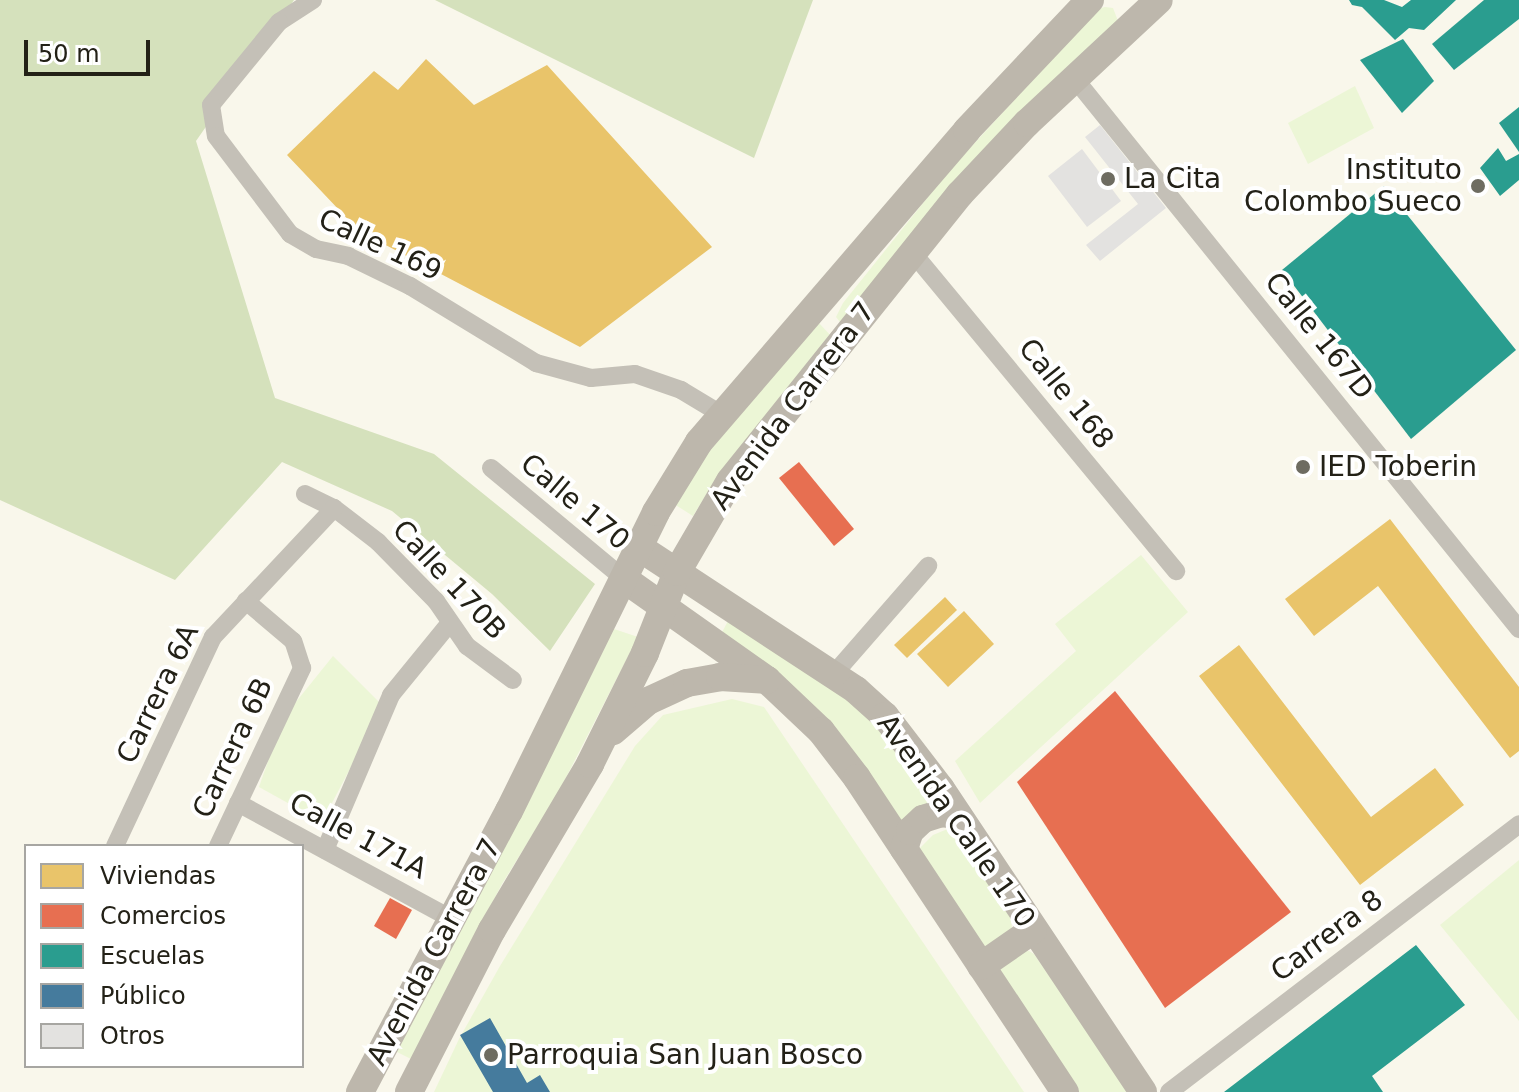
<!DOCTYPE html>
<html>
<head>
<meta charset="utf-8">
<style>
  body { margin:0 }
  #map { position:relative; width:1519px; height:1092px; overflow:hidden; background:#f9f7eb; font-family:"DejaVu Sans",sans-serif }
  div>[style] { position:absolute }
  .green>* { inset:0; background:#ecf6d6 }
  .forest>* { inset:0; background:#d5e1bc }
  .homes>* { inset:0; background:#e9c46a }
  .shops>* { inset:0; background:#e76f51 }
  .schools>* { inset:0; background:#2a9d8f }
  .public>* { inset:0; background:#457b9d }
  .building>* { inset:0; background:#e3e2e0 }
  .minor>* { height:18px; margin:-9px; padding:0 9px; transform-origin:9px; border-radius:9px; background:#c4c0b7 }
  .primary>* { height:28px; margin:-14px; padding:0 14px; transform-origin:14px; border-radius:14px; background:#bdb7ac }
  .dots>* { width:22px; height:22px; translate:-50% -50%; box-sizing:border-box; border:4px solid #fff; border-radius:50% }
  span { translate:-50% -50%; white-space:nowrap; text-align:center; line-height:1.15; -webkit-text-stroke:8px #fff; paint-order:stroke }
  .poi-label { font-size:28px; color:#232117 }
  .right { translate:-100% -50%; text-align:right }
  .left { translate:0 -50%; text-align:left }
  .street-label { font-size:28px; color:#232117 }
  .legend { position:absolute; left:24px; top:844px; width:280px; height:224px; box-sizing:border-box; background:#fff; border:2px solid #a7a6a2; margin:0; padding:10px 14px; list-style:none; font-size:24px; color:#232117 }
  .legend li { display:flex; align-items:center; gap:16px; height:40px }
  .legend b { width:40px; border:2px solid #a7a6a2 }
  .scale { position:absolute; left:24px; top:40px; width:126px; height:36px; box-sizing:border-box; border:4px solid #232117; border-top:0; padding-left:10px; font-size:24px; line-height:28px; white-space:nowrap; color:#232117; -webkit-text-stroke:6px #fff; paint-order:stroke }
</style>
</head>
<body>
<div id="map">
  <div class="green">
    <i style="clip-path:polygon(1105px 7px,1113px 8px,1118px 21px,840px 322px,836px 317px,843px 303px,948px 172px,1098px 9px)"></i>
    <i style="clip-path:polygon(1355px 86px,1374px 128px,1308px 164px,1288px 123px)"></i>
    <i style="clip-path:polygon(818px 322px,833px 338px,712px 485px,693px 516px,674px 504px,727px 425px)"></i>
    <i style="clip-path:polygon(1141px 555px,1188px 612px,980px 803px,955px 761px,1076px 651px,1055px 624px)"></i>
    <i style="clip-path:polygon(729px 619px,873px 717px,935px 802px,901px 828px,718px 640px)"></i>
    <i style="clip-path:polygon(614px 629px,638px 637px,556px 797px,502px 884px,411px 1059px,395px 1051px,504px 847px)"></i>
    <i style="clip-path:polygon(333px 656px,383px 706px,322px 822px,259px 787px,283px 718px)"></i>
    <i style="clip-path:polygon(732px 699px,764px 707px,1024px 1092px,434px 1092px,459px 1039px,500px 966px,635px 746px,663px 715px)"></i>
    <i style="clip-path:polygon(950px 828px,1011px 916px,1012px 931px,987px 950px,919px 849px,933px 835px)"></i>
    <i style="clip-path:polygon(1519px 860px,1519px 1021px,1440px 925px)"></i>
    <i style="clip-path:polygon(1029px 951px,1034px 954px,1129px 1092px,1077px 1092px,998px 966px,1018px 952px)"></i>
  </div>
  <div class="forest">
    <i style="clip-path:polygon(0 0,294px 0,196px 141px,275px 398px,434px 454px,595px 584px,550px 651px,492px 594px,392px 511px,282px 462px,175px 580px,0 500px)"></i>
    <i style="clip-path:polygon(435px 0,813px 0,754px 158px)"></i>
  </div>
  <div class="homes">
    <i style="clip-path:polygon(426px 59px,474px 105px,547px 65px,712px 247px,580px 347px,359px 231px,287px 155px,374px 71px,398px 90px)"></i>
    <i style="clip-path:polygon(1390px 519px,1519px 687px,1519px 751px,1510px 758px,1378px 586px,1314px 636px,1285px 599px)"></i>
    <i style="clip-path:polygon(945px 597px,957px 610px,907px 658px,894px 645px)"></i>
    <i style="clip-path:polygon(964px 611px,994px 644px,948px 687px,917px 654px)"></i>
    <i style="clip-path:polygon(1239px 645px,1371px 817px,1435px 768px,1464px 805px,1360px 885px,1199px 676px)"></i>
  </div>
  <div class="shops">
    <i style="clip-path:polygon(799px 462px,854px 529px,834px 546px,779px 478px)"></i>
    <i style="clip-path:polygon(1115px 691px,1291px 912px,1165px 1008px,1017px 782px)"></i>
    <i style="clip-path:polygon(390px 898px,412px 910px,396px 939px,374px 926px)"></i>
  </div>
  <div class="schools">
    <i style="clip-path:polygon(1349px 0,1384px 0,1402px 7px,1411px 0,1456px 0,1424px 30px,1409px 28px,1395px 40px,1362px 7px,1352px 5px)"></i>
    <i style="clip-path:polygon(1484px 0,1519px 0,1519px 19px,1454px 70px,1432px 44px)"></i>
    <i style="clip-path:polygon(1403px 39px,1434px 81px,1402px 113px,1360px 60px)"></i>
    <i style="clip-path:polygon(1519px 107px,1519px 152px,1499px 123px)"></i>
    <i style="clip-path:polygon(1498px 148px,1506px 161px,1519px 154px,1519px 180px,1500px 196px,1480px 168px)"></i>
    <i style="clip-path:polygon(1384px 186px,1516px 350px,1411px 439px,1282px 270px)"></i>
    <i style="clip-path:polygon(1416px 945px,1465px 1005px,1372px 1076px,1383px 1092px,1224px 1092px)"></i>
  </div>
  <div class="public">
    <i style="clip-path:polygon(490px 1018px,527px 1083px,540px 1075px,550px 1092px,493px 1092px,460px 1035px)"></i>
  </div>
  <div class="building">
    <i style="clip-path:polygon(1100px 125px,1166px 208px,1100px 261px,1086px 245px,1138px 204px,1085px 137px)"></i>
    <i style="clip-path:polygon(1082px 149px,1121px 201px,1087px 227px,1048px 176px)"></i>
  </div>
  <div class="minor">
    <i style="left:313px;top:0;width:40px;rotate:147.1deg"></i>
    <i style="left:279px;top:22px;width:107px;rotate:129.3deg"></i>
    <i style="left:211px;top:105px;width:31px;rotate:81deg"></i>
    <i style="left:216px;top:136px;width:123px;rotate:52.9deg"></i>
    <i style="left:290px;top:234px;width:30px;rotate:30deg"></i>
    <i style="left:316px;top:249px;width:33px;rotate:12deg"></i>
    <i style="left:348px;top:256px;width:69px;rotate:25.8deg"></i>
    <i style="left:410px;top:286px;width:148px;rotate:31.4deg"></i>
    <i style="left:536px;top:363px;width:57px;rotate:15.3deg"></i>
    <i style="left:591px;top:378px;width:44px;rotate:-5.2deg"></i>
    <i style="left:635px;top:374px;width:49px;rotate:19.2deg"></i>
    <i style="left:681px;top:390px;width:47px;rotate:31deg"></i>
    <i style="left:1075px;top:79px;width:707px;rotate:51.09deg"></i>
    <i style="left:913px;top:253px;width:413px;rotate:50.4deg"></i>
    <i style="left:491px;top:468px;width:173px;rotate:39.8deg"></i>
    <i style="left:305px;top:494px;width:32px;rotate:26deg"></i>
    <i style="left:334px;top:508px;width:56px;rotate:37.7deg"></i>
    <i style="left:378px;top:542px;width:83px;rotate:45.5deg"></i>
    <i style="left:436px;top:601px;width:55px;rotate:55.4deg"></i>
    <i style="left:467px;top:646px;width:57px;rotate:36.5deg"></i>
    <i style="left:833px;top:675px;width:145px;rotate:-48.9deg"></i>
    <i style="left:238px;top:803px;width:241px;rotate:28.5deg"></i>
    <i style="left:115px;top:846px;width:231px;rotate:-64.9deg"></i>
    <i style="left:213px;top:637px;width:177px;rotate:-46.8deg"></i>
    <i style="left:218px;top:846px;width:197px;rotate:-64.7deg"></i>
    <i style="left:302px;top:668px;width:28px;rotate:-108deg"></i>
    <i style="left:293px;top:641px;width:62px;rotate:-139.6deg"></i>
    <i style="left:325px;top:850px;width:168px;rotate:-66.9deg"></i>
    <i style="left:391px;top:695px;width:92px;rotate:-50.8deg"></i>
    <i style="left:1169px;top:1092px;width:441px;rotate:-37.4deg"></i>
  </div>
  <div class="primary">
    <i style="left:640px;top:548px;width:258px;rotate:33.3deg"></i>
    <i style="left:856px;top:690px;width:39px;rotate:42deg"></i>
    <i style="left:885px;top:716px;width:92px;rotate:52.5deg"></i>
    <i style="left:941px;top:789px;width:364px;rotate:56.3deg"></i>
    <i style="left:624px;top:579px;width:175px;rotate:35.2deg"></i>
    <i style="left:767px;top:680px;width:74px;rotate:43.4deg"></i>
    <i style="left:821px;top:731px;width:59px;rotate:52.5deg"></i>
    <i style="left:857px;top:778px;width:377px;rotate:56.5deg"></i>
    <i style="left:613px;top:731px;width:46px;rotate:-40.6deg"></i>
    <i style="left:648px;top:701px;width:43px;rotate:-24.8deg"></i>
    <i style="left:687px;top:683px;width:34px;rotate:-10deg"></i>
    <i style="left:720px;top:677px;width:47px;rotate:3.7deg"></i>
    <i style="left:904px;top:849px;width:19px;rotate:-72deg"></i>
    <i style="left:910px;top:831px;width:18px;rotate:-43deg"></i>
    <i style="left:923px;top:819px;width:19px;rotate:-18deg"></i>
    <i style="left:941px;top:813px;width:17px;rotate:7deg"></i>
    <i style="left:981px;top:966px;width:63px;rotate:-34.7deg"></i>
    <i style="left:360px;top:1092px;width:318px;rotate:-62.1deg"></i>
    <i style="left:509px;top:811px;width:333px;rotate:-63.8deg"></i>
    <i style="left:656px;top:512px;width:82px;rotate:-58.4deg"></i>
    <i style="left:699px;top:442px;width:411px;rotate:-49.3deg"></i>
    <i style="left:967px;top:130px;width:179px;rotate:-46.6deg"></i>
    <i style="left:409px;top:1092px;width:182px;rotate:-62.9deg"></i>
    <i style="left:492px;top:930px;width:193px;rotate:-59.4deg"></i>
    <i style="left:590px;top:764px;width:124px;rotate:-63.6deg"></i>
    <i style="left:645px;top:653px;width:87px;rotate:-68.4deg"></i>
    <i style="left:677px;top:572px;width:105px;rotate:-59.8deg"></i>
    <i style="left:730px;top:481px;width:368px;rotate:-51.3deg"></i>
    <i style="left:960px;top:194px;width:98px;rotate:-46.7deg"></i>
    <i style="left:1027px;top:123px;width:180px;rotate:-43deg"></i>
  </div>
  <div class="dots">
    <i style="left:1108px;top:179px;background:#6e6c61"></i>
    <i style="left:1478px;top:186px;background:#6e6c61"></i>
    <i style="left:1303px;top:467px;background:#6e6c61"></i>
    <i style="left:491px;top:1055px;background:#6e6c61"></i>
  </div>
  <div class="poi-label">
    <span class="right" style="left:1462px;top:186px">Instituto<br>Colombo Sueco</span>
    <span class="left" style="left:1124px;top:179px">La Cita</span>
    <span class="left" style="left:1319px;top:467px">IED Toberin</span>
    <span class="left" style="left:507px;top:1055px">Parroquia San Juan Bosco</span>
  </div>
  <div class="street-label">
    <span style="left:380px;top:245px;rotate:25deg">Calle 169</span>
    <span style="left:1319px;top:336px;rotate:51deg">Calle 167D</span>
    <span style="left:1066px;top:394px;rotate:51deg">Calle 168</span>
    <span style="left:793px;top:406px;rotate:-53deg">Avenida Carrera 7</span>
    <span style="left:575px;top:502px;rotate:40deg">Calle 170</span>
    <span style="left:449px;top:580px;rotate:47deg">Calle 170B</span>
    <span style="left:158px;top:694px;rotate:-64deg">Carrera 6A</span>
    <span style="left:233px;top:748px;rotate:-65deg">Carrera 6B</span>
    <span style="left:956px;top:821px;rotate:55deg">Avenida Calle 170</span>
    <span style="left:358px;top:836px;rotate:28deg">Calle 171A</span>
    <span style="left:1327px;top:936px;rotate:-37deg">Carrera 8</span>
    <span style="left:434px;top:952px;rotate:-62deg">Avenida Carrera 7</span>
  </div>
  <ul class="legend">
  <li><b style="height:22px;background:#e9c46a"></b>Viviendas</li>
  <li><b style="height:22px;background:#e76f51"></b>Comercios</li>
  <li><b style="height:22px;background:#2a9d8f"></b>Escuelas</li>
  <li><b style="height:22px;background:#457b9d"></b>Público</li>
  <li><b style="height:22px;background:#e3e2e0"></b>Otros</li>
  </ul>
  <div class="scale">50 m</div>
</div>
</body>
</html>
